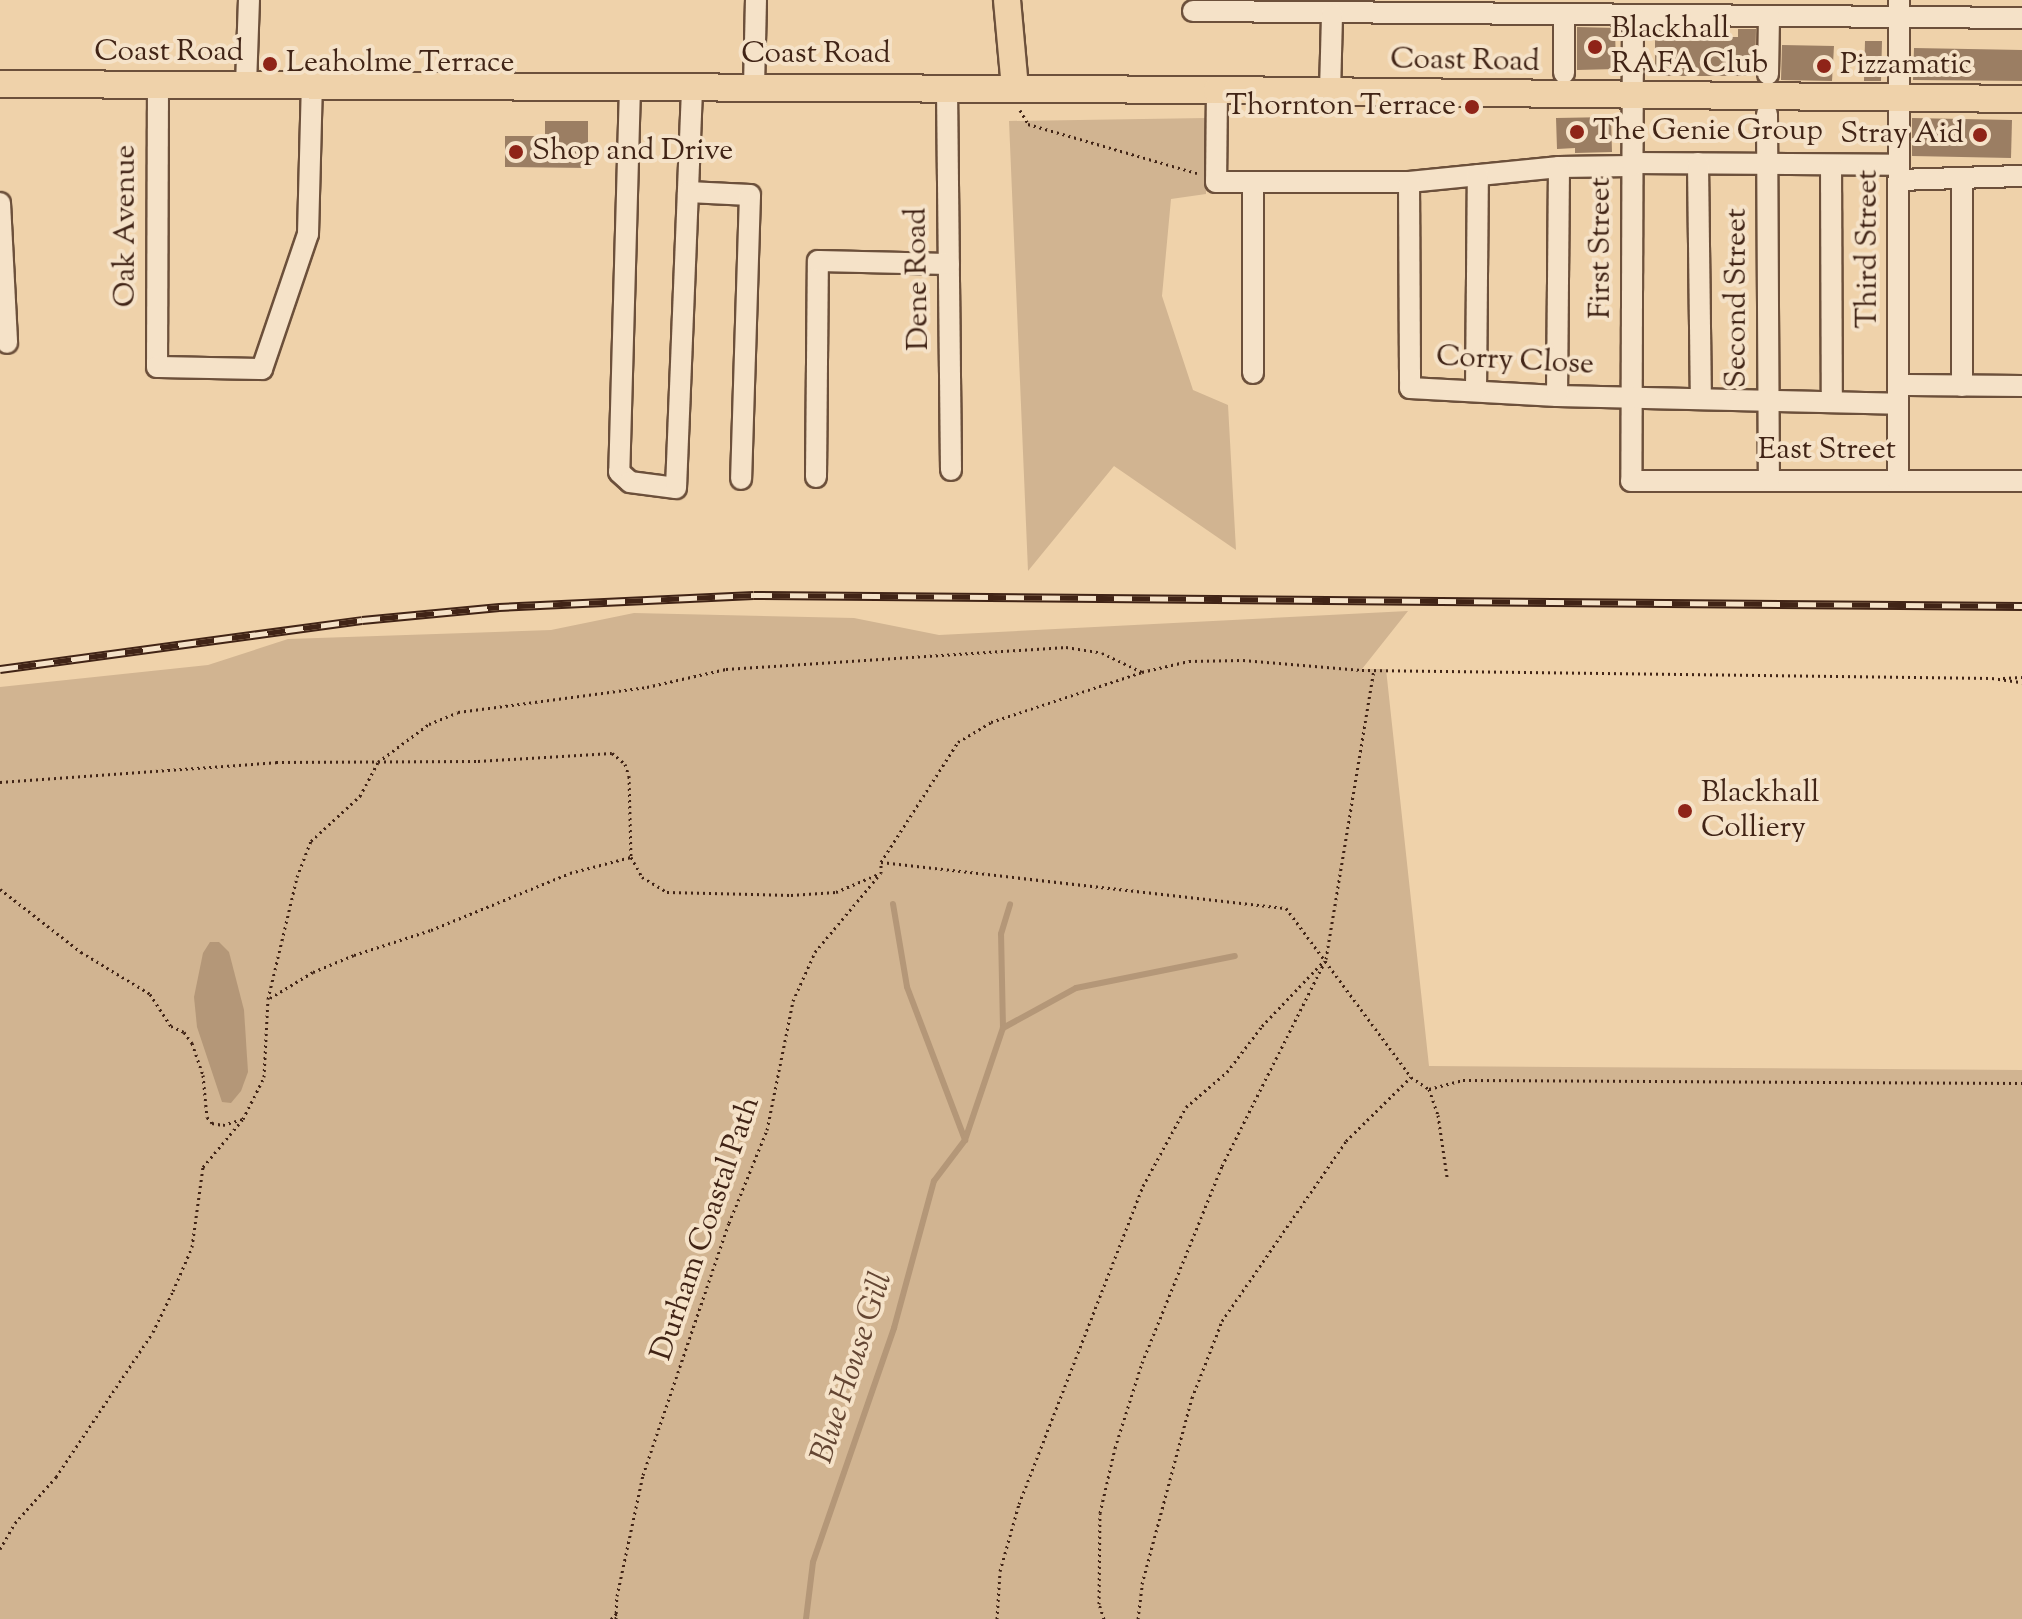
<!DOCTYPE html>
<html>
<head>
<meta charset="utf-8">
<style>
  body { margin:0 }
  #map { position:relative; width:2022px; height:1619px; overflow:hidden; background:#efd2aa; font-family:"Sorts Mill Goudy",serif }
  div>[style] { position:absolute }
  .green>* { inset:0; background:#d1b491 }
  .water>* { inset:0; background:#b49778 }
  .stream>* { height:6px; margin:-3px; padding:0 3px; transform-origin:3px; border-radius:3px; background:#b49778 }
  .building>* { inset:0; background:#9b7e63 }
  .path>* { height:3px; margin-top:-1.5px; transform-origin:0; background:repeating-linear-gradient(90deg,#412416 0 2px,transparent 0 6px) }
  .roads { filter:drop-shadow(2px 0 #6c503b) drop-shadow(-2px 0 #6c503b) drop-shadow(0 2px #6c503b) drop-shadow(0 -2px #6c503b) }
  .minor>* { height:20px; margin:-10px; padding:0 10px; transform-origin:10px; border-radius:10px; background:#f5e2c8 }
  .major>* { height:26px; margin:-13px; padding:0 13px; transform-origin:13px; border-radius:13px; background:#efd2aa }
  .rail>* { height:9px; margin-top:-4.5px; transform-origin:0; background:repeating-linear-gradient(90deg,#f5e2c8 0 18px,#412416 0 36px); box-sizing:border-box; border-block:2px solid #412416 }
  .dots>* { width:22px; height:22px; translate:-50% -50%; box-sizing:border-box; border:4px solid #f5e2c8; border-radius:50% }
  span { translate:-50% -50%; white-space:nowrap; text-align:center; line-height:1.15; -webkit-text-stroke:8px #f5e2c8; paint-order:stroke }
  .poi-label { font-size:30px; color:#412416 }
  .left { translate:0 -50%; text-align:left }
  .right { translate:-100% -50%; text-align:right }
  .street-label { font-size:30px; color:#412416 }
  .water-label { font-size:32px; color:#644633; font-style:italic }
</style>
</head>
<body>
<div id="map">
  <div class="green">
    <i style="clip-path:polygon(1206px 118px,1206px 194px,1171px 199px,1162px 296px,1193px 390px,1228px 405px,1236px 550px,1114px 466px,1028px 571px,1009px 121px)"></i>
    <i style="clip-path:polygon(1408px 611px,1362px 669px,1386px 669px,1429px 1066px,2022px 1070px,2022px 1619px,0 1619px,0 687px,208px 665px,288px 639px,551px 630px,634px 613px,854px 618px,939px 635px)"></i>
  </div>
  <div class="water">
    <i style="clip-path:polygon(210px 942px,219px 942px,229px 952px,244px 1010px,248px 1072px,241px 1091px,231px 1103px,222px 1102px,197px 1027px,194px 997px,203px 953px)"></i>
  </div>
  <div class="stream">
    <i style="left:893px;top:904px;width:84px;rotate:80.4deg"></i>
    <i style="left:907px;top:987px;width:164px;rotate:69.2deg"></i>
    <i style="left:1003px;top:1028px;width:94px;rotate:-91.2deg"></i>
    <i style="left:1001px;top:934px;width:31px;rotate:-73deg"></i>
    <i style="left:806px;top:1619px;width:57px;rotate:-83deg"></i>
    <i style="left:813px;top:1562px;width:248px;rotate:-70.9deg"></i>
    <i style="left:894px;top:1328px;width:152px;rotate:-74.8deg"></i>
    <i style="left:934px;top:1181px;width:51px;rotate:-52.9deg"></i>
    <i style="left:965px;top:1140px;width:118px;rotate:-71.3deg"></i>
    <i style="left:1003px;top:1028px;width:83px;rotate:-28.7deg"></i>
    <i style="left:1076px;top:988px;width:162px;rotate:-11.4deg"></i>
  </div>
  <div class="building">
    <i style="clip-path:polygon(1577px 27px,1615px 28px,1616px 69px,1577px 70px)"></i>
    <i style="clip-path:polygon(1655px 28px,1677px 28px,1677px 37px,1738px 37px,1738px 29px,1756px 29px,1755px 76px,1655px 76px)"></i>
    <i style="clip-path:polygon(1865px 41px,1882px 41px,1881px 81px,1864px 81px)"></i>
    <i style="clip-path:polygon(1782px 45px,1834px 46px,1832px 81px,1781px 80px)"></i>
    <i style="clip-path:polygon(1914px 48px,2022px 50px,2022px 81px,1913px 80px)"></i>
    <i style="clip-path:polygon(1611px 117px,1612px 152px,1575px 153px,1575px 148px,1557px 149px,1556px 118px)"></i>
    <i style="clip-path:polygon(1912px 118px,2012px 120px,2011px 158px,1912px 156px)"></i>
    <i style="clip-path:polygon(545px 121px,588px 121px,588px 168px,505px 167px,505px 136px,545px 136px)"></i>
  </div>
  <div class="path">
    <i style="left:1020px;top:110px;width:16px;rotate:60deg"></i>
    <i style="left:1028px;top:124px;width:176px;rotate:16.2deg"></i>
    <i style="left:2003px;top:678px;width:19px;rotate:-3deg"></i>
    <i style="left:0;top:782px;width:277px;rotate:-4.1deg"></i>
    <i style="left:276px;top:762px;width:202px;rotate:-0.3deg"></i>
    <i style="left:478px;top:761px;width:134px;rotate:-3.4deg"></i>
    <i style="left:612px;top:753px;width:17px;rotate:40deg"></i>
    <i style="left:625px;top:764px;width:13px;rotate:72deg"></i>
    <i style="left:629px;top:776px;width:81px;rotate:88.6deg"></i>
    <i style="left:631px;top:857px;width:23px;rotate:61deg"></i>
    <i style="left:642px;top:877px;width:29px;rotate:31deg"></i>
    <i style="left:667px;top:892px;width:124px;rotate:1.4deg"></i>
    <i style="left:791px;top:895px;width:45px;rotate:-3.8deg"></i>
    <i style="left:836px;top:892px;width:49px;rotate:-22.9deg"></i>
    <i style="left:881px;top:862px;width:408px;rotate:6.5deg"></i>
    <i style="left:1286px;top:908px;width:210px;rotate:53.5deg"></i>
    <i style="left:1411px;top:1077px;width:22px;rotate:34deg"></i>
    <i style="left:1429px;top:1089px;width:35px;rotate:-15deg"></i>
    <i style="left:1463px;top:1080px;width:559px;rotate:0.31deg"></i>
    <i style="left:881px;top:873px;width:11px;rotate:-90deg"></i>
    <i style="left:881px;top:862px;width:143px;rotate:-57.3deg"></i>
    <i style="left:958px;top:742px;width:39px;rotate:-31deg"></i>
    <i style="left:991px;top:722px;width:159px;rotate:-18.3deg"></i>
    <i style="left:1142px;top:672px;width:48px;rotate:-13.2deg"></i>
    <i style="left:1189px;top:661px;width:54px;rotate:-1.1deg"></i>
    <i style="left:1243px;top:660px;width:119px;rotate:4.8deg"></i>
    <i style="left:1362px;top:670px;width:630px;rotate:0.73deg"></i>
    <i style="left:1992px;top:678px;width:30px;rotate:8deg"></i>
    <i style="left:0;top:889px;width:103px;rotate:37.9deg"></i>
    <i style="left:81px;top:952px;width:81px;rotate:31.3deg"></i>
    <i style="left:150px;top:994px;width:38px;rotate:57deg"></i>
    <i style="left:171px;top:1026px;width:14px;rotate:25deg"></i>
    <i style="left:184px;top:1032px;width:14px;rotate:54deg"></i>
    <i style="left:192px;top:1043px;width:34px;rotate:71deg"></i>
    <i style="left:203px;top:1075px;width:42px;rotate:84.6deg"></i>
    <i style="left:207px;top:1117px;width:8px;rotate:50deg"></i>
    <i style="left:212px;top:1123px;width:11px;rotate:10deg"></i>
    <i style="left:223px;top:1125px;width:21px;rotate:-17deg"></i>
    <i style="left:270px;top:998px;width:50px;rotate:-31.2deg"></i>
    <i style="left:313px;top:972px;width:44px;rotate:-22.5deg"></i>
    <i style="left:354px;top:955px;width:81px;rotate:-18deg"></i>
    <i style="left:431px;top:930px;width:150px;rotate:-22.3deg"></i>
    <i style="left:570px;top:873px;width:63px;rotate:-14.7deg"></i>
    <i style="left:1429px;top:1089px;width:28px;rotate:71deg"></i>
    <i style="left:1438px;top:1115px;width:63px;rotate:81.7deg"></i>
    <i style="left:0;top:1549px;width:30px;rotate:-60deg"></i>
    <i style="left:15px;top:1523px;width:62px;rotate:-48.3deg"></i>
    <i style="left:56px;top:1477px;width:174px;rotate:-56.2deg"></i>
    <i style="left:153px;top:1332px;width:46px;rotate:-64deg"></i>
    <i style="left:173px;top:1291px;width:48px;rotate:-66.6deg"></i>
    <i style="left:192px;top:1247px;width:81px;rotate:-82.2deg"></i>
    <i style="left:203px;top:1167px;width:62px;rotate:-50.2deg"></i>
    <i style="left:243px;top:1119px;width:47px;rotate:-63.4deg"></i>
    <i style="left:264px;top:1077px;width:78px;rotate:-87.1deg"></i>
    <i style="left:268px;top:999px;width:125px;rotate:-76.6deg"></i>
    <i style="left:297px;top:877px;width:39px;rotate:-69deg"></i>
    <i style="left:311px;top:841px;width:67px;rotate:-42.6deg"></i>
    <i style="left:360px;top:796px;width:38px;rotate:-62deg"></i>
    <i style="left:378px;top:762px;width:64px;rotate:-36.7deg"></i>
    <i style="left:429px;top:724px;width:31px;rotate:-22deg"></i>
    <i style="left:458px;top:712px;width:191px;rotate:-7.5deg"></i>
    <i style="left:647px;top:687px;width:81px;rotate:-12.8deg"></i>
    <i style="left:726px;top:669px;width:341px;rotate:-3.7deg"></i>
    <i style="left:1066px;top:647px;width:36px;rotate:9deg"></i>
    <i style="left:1102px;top:653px;width:44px;rotate:25.4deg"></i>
    <i style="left:611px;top:1619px;width:8px;rotate:-45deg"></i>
    <i style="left:616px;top:1619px;width:23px;rotate:-88deg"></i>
    <i style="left:617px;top:1596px;width:124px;rotate:-77.9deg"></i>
    <i style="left:643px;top:1475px;width:266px;rotate:-71.2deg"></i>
    <i style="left:729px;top:1223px;width:100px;rotate:-67.8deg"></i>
    <i style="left:767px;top:1130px;width:132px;rotate:-78.6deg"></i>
    <i style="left:793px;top:1001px;width:54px;rotate:-65.8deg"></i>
    <i style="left:815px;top:952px;width:102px;rotate:-50.2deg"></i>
    <i style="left:997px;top:1619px;width:48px;rotate:-86.4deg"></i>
    <i style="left:1000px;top:1571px;width:70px;rotate:-74.2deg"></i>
    <i style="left:1019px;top:1504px;width:341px;rotate:-68.7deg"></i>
    <i style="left:1143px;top:1186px;width:90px;rotate:-61.4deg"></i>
    <i style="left:1186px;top:1107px;width:54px;rotate:-40.5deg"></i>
    <i style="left:1227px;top:1072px;width:58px;rotate:-52.7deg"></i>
    <i style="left:1262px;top:1026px;width:88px;rotate:-46.4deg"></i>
    <i style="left:1104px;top:1619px;width:16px;rotate:-108deg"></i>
    <i style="left:1099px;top:1604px;width:91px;rotate:-89.4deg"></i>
    <i style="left:1100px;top:1513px;width:67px;rotate:-77deg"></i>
    <i style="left:1115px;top:1448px;width:89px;rotate:-72.4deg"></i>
    <i style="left:1142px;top:1363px;width:213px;rotate:-67.9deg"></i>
    <i style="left:1222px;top:1166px;width:232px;rotate:-63.3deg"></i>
    <i style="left:1326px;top:959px;width:293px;rotate:-80.6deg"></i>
    <i style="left:1138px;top:1619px;width:35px;rotate:-83deg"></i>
    <i style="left:1142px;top:1584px;width:193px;rotate:-75deg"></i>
    <i style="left:1192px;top:1398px;width:83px;rotate:-68.7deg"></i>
    <i style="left:1222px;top:1321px;width:219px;rotate:-55.4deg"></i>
    <i style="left:1346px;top:1141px;width:91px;rotate:-44.6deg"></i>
  </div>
  <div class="roads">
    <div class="minor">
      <i style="left:1193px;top:11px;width:829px;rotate:0.48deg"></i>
      <i style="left:1564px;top:15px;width:58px;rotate:90deg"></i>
      <i style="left:1633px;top:16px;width:465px;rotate:90.2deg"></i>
      <i style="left:1631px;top:481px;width:391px"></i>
      <i style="left:1768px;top:74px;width:58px;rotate:-89deg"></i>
      <i style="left:158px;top:85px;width:282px;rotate:90.2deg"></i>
      <i style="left:157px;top:367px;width:105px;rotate:1.1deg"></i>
      <i style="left:262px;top:369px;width:143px;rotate:-71.2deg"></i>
      <i style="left:308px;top:234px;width:148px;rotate:-88.5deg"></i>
      <i style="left:246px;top:85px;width:85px;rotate:-88deg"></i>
      <i style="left:630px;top:87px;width:385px;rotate:91.6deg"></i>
      <i style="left:619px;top:472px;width:15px;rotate:42deg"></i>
      <i style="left:630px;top:482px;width:46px;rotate:7.4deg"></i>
      <i style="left:676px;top:488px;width:401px;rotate:-87.7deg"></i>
      <i style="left:754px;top:87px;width:87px;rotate:-88.7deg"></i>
      <i style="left:947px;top:88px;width:382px;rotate:89.4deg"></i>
      <i style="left:1217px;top:90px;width:92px;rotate:90.6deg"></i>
      <i style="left:1216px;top:182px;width:193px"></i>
      <i style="left:1409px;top:182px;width:151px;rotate:-5.7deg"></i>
      <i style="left:1559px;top:167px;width:73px;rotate:-0.8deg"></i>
      <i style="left:1330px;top:92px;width:78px;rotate:-88.5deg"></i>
      <i style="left:1767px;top:114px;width:367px;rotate:89.7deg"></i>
      <i style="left:1632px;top:163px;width:267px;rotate:0.4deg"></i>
      <i style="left:1698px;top:163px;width:236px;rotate:89.3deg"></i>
      <i style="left:1831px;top:165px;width:237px;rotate:89.8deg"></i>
      <i style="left:1962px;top:178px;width:208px;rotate:90deg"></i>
      <i style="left:1899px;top:180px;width:123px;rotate:-1.9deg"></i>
      <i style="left:1253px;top:182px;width:191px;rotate:90deg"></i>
      <i style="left:1409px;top:182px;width:206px;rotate:89.7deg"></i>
      <i style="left:1410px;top:388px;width:147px;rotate:3.1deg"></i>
      <i style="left:1557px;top:396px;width:341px;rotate:1.3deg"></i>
      <i style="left:688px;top:192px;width:62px;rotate:2.8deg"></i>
      <i style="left:750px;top:195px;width:284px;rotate:91.8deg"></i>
      <i style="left:0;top:203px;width:140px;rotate:87.1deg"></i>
      <i style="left:1898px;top:385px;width:124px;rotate:0.5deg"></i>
      <i style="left:1476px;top:391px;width:216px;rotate:-89.5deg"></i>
      <i style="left:1557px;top:396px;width:229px;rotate:-89.5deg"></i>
      <i style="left:816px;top:477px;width:216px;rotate:-89.5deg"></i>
      <i style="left:818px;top:261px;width:131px;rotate:1.3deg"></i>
      <i style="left:1898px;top:481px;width:481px;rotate:-89.9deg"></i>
    </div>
    <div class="major">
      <i style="left:1007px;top:0;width:88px;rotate:84.8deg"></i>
      <i style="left:0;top:84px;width:1217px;rotate:0.28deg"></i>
      <i style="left:1217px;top:90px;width:805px;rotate:0.64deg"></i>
    </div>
  </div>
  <div class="rail">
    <i style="left:0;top:669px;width:365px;rotate:-7.7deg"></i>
    <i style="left:362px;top:620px;width:138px;rotate:-5.4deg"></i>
    <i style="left:499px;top:607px;width:255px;rotate:-2.7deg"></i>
    <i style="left:754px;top:595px;width:1268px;rotate:0.5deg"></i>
  </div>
  <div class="dots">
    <i style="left:1595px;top:47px;background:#8f2418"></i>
    <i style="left:270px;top:64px;background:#8f2418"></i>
    <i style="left:1824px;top:66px;background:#8f2418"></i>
    <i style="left:1472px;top:107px;background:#8f2418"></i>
    <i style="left:1577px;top:132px;background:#8f2418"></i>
    <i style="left:1980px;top:135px;background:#8f2418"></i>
    <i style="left:516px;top:152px;background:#8f2418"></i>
    <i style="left:1685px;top:811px;background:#8f2418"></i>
  </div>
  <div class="poi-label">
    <span class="left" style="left:1611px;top:47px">Blackhall<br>RAFA Club</span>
    <span class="left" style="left:286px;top:64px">Leaholme Terrace</span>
    <span class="left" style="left:1840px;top:66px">Pizzamatic</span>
    <span class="right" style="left:1456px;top:107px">Thornton Terrace</span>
    <span class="left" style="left:1593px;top:132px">The Genie Group</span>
    <span class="right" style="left:1964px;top:135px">Stray Aid</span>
    <span class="left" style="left:532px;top:152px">Shop and Drive</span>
    <span class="left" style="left:1701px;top:811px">Blackhall<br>Colliery</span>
  </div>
  <div class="street-label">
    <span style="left:169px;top:53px">Coast Road</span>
    <span style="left:816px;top:55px">Coast Road</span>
    <span style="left:1465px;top:62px;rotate:1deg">Coast Road</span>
    <span style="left:127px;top:226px;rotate:-90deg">Oak Avenue</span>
    <span style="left:1602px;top:248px;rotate:-90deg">First Street</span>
    <span style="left:1869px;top:249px;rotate:-90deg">Third Street</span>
    <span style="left:919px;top:279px;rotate:-91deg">Dene Road</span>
    <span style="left:1738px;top:298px;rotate:-90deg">Second Street</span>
    <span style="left:1515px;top:362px;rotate:3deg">Corry Close</span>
    <span style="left:1827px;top:451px">East Street</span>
    <span style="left:707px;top:1229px;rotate:-71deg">Durham Coastal Path</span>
  </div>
  <div class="water-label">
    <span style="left:853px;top:1368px;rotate:-72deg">Blue House Gill</span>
  </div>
</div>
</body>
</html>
